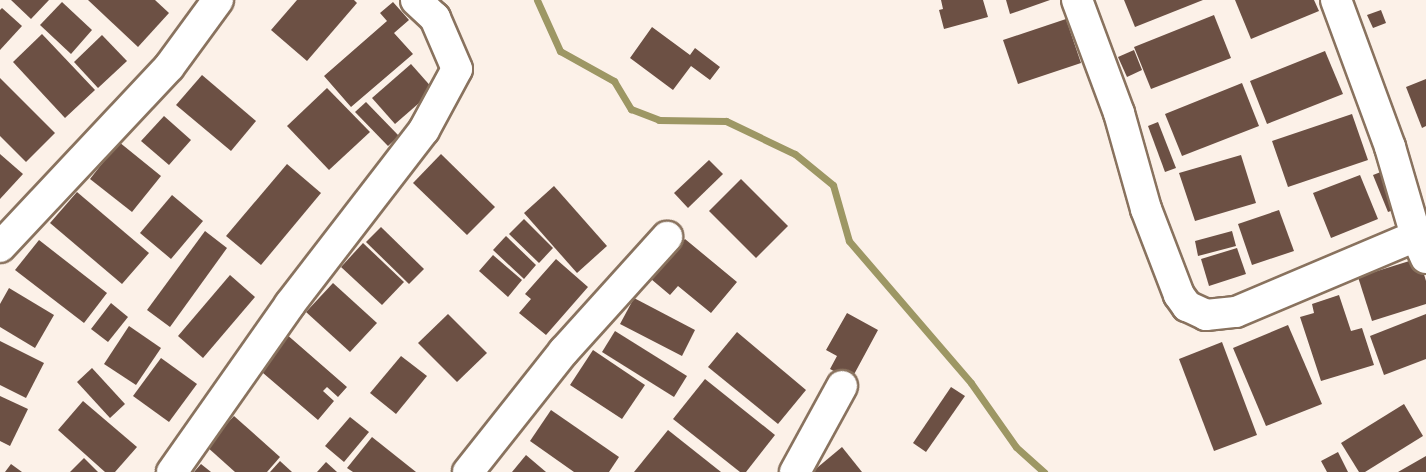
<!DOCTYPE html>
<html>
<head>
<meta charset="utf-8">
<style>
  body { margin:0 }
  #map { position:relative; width:1426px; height:472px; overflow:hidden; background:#fcf1e8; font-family:Quicksand,sans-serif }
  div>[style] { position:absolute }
  .stream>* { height:7px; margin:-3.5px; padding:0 3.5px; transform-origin:3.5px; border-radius:3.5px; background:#9d9764 }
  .building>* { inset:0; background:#6c5044 }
  .roads { filter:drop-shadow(2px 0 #89725e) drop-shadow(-2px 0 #89725e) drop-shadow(0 2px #89725e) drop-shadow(0 -2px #89725e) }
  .minor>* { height:30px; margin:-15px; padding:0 15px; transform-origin:15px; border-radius:15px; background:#fff }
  span { translate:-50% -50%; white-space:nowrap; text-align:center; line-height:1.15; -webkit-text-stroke:6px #fff; paint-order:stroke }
</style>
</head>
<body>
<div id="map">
  <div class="stream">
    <i style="left:537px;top:0;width:56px;rotate:65.7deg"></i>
    <i style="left:560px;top:51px;width:62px;rotate:29.1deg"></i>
    <i style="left:614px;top:81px;width:33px;rotate:59deg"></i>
    <i style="left:631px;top:109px;width:30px;rotate:21deg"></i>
    <i style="left:659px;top:120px;width:67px;rotate:0.9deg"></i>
    <i style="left:726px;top:121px;width:76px;rotate:25.6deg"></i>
    <i style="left:795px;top:154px;width:49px;rotate:39.2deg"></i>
    <i style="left:833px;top:185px;width:58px;rotate:74.1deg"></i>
    <i style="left:849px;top:241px;width:187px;rotate:49.3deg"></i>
    <i style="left:971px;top:383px;width:78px;rotate:54.9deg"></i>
    <i style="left:1016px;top:447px;width:38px;rotate:42deg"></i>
  </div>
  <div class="building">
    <i style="clip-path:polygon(11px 0,49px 0,31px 19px)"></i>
    <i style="clip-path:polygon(88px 0,155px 0,169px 13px,138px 47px)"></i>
    <i style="clip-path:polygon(297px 0,354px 0,357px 3px,307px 61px,271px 30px)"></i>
    <i style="clip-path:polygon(941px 0,983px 0,988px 17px,944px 29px,939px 10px,943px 9px)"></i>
    <i style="clip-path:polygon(1006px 0,1050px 0,1010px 14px)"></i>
    <i style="clip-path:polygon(1124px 0,1203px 0,1135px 27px)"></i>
    <i style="clip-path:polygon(1235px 0,1314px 0,1319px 11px,1251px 39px)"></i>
    <i style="clip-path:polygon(62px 2px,92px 30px,71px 54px,40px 25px)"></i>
    <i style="clip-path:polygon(393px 2px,409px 20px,394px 33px,413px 54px,351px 107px,324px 76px,387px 21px,380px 13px)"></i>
    <i style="clip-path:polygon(2px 8px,22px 26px,0 50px,0 10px)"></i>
    <i style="clip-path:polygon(1381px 10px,1386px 23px,1373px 28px,1367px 15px)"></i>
    <i style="clip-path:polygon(1214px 15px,1231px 58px,1151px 89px,1134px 47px)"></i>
    <i style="clip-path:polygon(1066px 19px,1081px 63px,1018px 84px,1003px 40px)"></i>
    <i style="clip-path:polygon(652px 27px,690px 55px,695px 48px,720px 67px,710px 80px,691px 66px,673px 90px,630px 58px)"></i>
    <i style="clip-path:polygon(42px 34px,95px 90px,65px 118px,13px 62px)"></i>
    <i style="clip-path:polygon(102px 35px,127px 61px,98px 88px,74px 62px)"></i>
    <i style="clip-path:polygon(1134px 50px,1142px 70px,1127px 77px,1118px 57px)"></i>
    <i style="clip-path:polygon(1325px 51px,1343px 94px,1267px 124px,1250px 81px)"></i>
    <i style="clip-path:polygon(411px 64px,434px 90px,395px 124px,372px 98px)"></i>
    <i style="clip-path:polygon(202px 75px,256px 121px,231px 151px,176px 105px)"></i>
    <i style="clip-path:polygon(0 78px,55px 133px,26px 162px,0 136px)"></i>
    <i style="clip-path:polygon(1426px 79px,1426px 126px,1422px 128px,1406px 87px)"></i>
    <i style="clip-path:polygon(1242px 83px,1259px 126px,1182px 156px,1165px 114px)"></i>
    <i style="clip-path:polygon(327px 88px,370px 132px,329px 170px,287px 126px)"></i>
    <i style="clip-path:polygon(366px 102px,399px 136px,388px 146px,355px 112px)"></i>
    <i style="clip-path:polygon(1352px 114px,1368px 160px,1288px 187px,1272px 141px)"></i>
    <i style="clip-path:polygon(164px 116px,191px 140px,169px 165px,141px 141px)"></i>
    <i style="clip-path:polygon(1158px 122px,1176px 168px,1165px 172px,1148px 126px)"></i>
    <i style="clip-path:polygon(119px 142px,161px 176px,132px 212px,90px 179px)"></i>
    <i style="clip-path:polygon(0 154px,23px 174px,0 199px)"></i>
    <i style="clip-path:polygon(441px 154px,495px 207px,467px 235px,413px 183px)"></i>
    <i style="clip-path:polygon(1241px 155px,1256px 203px,1195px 221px,1179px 173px)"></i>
    <i style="clip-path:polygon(709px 160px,723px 174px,688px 208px,674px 193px)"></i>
    <i style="clip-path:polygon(287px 164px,321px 193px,261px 265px,226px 236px)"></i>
    <i style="clip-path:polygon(1386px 170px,1402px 207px,1388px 212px,1373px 175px)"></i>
    <i style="clip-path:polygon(1360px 175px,1378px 219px,1331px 238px,1313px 193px)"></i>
    <i style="clip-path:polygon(741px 179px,788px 226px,756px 258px,709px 211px)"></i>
    <i style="clip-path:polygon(554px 186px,607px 246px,577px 273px,524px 213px)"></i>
    <i style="clip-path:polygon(77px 192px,149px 253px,122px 284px,50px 223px)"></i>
    <i style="clip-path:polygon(172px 195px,203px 221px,171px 259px,140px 233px)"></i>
    <i style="clip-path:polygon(1279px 210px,1294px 251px,1252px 265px,1238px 224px)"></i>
    <i style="clip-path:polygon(524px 219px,553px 248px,539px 263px,509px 234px)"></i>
    <i style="clip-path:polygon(381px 227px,424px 269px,409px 284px,366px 242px)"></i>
    <i style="clip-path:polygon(205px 231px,227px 248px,170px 327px,147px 310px)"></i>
    <i style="clip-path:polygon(1232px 231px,1236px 246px,1198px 256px,1195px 241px)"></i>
    <i style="clip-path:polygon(506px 236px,536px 265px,524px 279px,493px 250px)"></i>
    <i style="clip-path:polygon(685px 239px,737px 282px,711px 313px,678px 286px,670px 295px,651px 279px)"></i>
    <i style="clip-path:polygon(39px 240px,107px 293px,84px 323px,15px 270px)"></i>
    <i style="clip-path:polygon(363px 243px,404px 282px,382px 305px,341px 267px)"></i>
    <i style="clip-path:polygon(1237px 248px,1246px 274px,1209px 286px,1201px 259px)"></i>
    <i style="clip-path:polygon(493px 255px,522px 280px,508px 297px,479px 271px)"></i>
    <i style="clip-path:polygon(1419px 258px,1426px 281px,1426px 304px,1372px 321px,1358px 277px)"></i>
    <i style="clip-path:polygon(556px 259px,588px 287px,546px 335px,519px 313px,531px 299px,525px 294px)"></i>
    <i style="clip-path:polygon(230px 275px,255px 297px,203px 358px,178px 336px)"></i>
    <i style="clip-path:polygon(333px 283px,377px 323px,350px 352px,306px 312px)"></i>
    <i style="clip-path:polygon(9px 288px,54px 315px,35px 348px,0 327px,0 304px)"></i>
    <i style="clip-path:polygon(1339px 295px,1351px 331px,1362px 328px,1374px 365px,1321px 381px,1300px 317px,1314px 313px,1312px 304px)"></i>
    <i style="clip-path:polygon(634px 298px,695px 330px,682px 356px,620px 324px)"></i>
    <i style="clip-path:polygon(111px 303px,128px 317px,108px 342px,91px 329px)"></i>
    <i style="clip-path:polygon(847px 313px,878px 330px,851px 380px,830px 369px,837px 356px,826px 350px)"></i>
    <i style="clip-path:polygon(448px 314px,487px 353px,457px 382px,418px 343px)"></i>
    <i style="clip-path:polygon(1426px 314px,1426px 359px,1384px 375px,1370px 336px)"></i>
    <i style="clip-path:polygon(1288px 325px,1322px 404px,1266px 426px,1233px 348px)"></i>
    <i style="clip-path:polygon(129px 326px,161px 348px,136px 385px,104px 364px)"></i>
    <i style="clip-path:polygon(615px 331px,687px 376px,674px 397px,602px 352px)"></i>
    <i style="clip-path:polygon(737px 332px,806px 390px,778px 424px,708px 367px)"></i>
    <i style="clip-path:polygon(285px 333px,347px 387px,338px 397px,327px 387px,323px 391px,334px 401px,318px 420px,256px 367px)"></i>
    <i style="clip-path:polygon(0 341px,44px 363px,26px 398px,0 385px)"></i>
    <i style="clip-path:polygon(1222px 342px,1257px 435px,1214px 451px,1179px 359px)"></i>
    <i style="clip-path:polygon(593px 350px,645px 385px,622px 419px,570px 385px)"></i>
    <i style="clip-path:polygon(401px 356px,427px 376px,396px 414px,370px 393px)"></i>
    <i style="clip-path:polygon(161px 358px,197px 384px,169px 422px,133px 396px)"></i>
    <i style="clip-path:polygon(92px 368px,125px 404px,110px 418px,77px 382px)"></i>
    <i style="clip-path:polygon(705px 379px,775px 435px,746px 472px,740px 472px,673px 419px)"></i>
    <i style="clip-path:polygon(951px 387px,965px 396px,926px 452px,913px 443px)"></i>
    <i style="clip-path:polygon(0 396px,28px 409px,10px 446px,0 441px)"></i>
    <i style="clip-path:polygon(83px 401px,137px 447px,115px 472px,105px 472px,58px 430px)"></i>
    <i style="clip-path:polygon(1404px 404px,1423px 436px,1365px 472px,1359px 472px,1341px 443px)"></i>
    <i style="clip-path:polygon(551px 410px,619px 457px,609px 472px,574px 472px,530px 441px)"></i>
    <i style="clip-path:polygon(234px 416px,280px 457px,267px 472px,235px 472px,206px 446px)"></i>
    <i style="clip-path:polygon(350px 417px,369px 432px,344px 462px,325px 446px)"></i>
    <i style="clip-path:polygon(668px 430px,721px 472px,634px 472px)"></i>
    <i style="clip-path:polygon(372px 437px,416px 472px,353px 472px,347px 468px)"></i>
    <i style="clip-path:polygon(842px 447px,862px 472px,812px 472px)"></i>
    <i style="clip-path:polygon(1338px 452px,1348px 472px,1327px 472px,1321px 461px)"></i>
    <i style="clip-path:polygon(526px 455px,546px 472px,512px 472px)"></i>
    <i style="clip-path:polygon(1426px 456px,1426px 472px,1398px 472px)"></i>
    <i style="clip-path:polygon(84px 458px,98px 472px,70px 472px)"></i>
    <i style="clip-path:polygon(280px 461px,292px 472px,270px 472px)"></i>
    <i style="clip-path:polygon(326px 462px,337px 472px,317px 472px)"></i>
    <i style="clip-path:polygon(11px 464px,22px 472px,5px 472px)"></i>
    <i style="clip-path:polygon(201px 464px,211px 472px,194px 472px)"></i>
  </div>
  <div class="roads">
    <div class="minor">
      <i style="left:1077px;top:0;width:121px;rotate:69.6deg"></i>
      <i style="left:1119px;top:113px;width:100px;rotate:74.3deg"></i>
      <i style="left:1146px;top:209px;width:92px;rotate:69deg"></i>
      <i style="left:1179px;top:295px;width:14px;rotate:54deg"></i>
      <i style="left:1187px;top:306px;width:21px;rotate:25deg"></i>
      <i style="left:1206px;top:315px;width:30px;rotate:-6deg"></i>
      <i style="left:1236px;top:312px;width:195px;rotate:-22.9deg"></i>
      <i style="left:1336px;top:0;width:157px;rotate:69.8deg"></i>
      <i style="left:1390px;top:147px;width:93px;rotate:73.7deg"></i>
      <i style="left:1416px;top:236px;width:24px;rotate:66deg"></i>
      <i style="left:0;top:247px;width:247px;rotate:-46.8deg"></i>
      <i style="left:169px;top:67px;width:83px;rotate:-53.8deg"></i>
      <i style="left:172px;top:472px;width:205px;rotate:-54.9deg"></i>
      <i style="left:290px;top:304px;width:220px;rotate:-52.4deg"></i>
      <i style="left:424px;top:130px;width:69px;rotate:-61.6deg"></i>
      <i style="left:457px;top:69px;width:56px;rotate:-113.3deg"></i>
      <i style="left:435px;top:18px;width:26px;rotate:-137deg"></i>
      <i style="left:468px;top:472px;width:154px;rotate:-51.6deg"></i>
      <i style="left:564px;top:351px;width:154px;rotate:-47.9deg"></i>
      <i style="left:795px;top:472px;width:98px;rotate:-61.3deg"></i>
    </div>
  </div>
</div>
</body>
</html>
